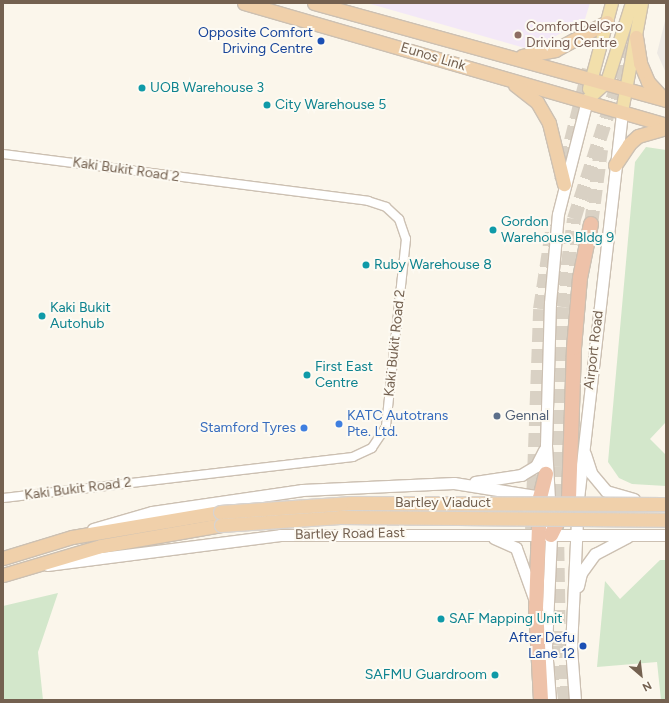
<!DOCTYPE html>
<style>
body{margin:0}
#map{position:relative;width:669px;height:703px;overflow:hidden;background:#fbf6eb;font-family:Figtree,sans-serif}
div>[style]{position:absolute}
.industrial>*{inset:0;background:#ede9e3}
.education>*{inset:0;background:#f3e8f7}
.green>*{inset:0;background:#d3e7cb}
.motorway-tunnel>*{height:14px;margin-top:-7px;transform-origin:0;background:repeating-linear-gradient(90deg,#d9d1c4 0 14px,transparent 0 21px)}
.roads{filter:drop-shadow(1px 0 #ccc0b2) drop-shadow(-1px 0 #ccc0b2) drop-shadow(0 1px #ccc0b2) drop-shadow(0 -1px #ccc0b2)}
.minor>*{height:8px;margin:-4px;padding:0 4px;transform-origin:4px;border-radius:4px;background:#fff}
.secondary>*{height:11px;margin:-5.5px;padding:0 5.5px;transform-origin:5.5px;border-radius:5.5px;background:#fff}
.primary>*{height:12px;margin:-6px;padding:0 6px;transform-origin:6px;border-radius:6px;background:#f2dfab}
.trunk>*{height:13px;margin:-6.5px;padding:0 6.5px;transform-origin:6.5px;border-radius:6.5px;background:#f0d0aa}
.motorway>*{height:14px;margin:-7px;padding:0 7px;transform-origin:7px;border-radius:7px;background:#eec2a9}
.bridges{filter:drop-shadow(1px 0 #d8d3ce) drop-shadow(-1px 0 #d8d3ce) drop-shadow(0 1px #d8d3ce) drop-shadow(0 -1px #d8d3ce)}
.trunk-bridge>*{height:13px;margin:-6.5px;padding:0 6.5px;transform-origin:6.5px;border-radius:6.5px;background:#f0d0aa}
.dots>*{width:11px;height:11px;translate:-50% -50%;box-sizing:border-box;border:2px solid #fdfaf2;border-radius:50%}
span{translate:-50% -50%;white-space:nowrap;text-align:center;line-height:1.15;-webkit-text-stroke:4px #fdfaf2;paint-order:stroke}
.education-label{font-size:14px;color:#785e54}
.left{translate:0 -50%;text-align:left}
.transit-label{font-size:14px;color:#164399}
.right{translate:-100% -50%;text-align:right}
.street-label{font-size:14px;color:#746150}
.culture-label{font-size:14px;color:#0d838f}
.shop-label{font-size:14px;color:#366cbe}
.service-label{font-size:14px;color:#4e5e75}
.frame{position:absolute;inset:0;border:4px solid #746150;pointer-events:none}
.north{position:absolute;left:621px;top:655px;width:40px;height:40px;-webkit-text-stroke:3px #fdfaf2;paint-order:stroke;rotate:152deg;font-size:11px;font-weight:700;line-height:16px;text-align:center;color:#746150}
.north::after{content:'';display:block;margin:auto;width:14px;height:18px;background:#746150;clip-path:polygon(50% 0,100% 100%,50% 72%,0 100%)}
</style>
<div id="map">
<div class="industrial">
<div style="clip-path:polygon(666px 17px,666px 73px,657px 53px)"></div>
</div>
<div class="education">
<div style="clip-path:polygon(367px 3px,590px 3px,585px 19px,532px 50px)"></div>
</div>
<div class="green">
<div style="clip-path:polygon(646px 147px,666px 150px,666px 422px,650px 439px,666px 455px,666px 486px,632px 484px,619px 478px,608px 462px,635px 162px)"></div>
<div style="clip-path:polygon(660px 560px,666px 560px,666px 700px,661px 700px,657px 662px,597px 667px,605px 581px,620px 599px)"></div>
<div style="clip-path:polygon(58px 593px,38px 652px,43px 700px,3px 700px,3px 606px)"></div>
</div>
<div class="motorway-tunnel">
<div style="left:561px;top:181px;width:115px;rotate:-76deg"></div>
<div style="left:591px;top:224px;width:75px;rotate:-82.3deg"></div>
<div style="left:532px;top:531px;width:222px;rotate:-87.9deg"></div>
<div style="left:540px;top:309px;width:85px;rotate:-81.2deg"></div>
<div style="left:565px;top:700px;width:55px;rotate:-96.2deg"></div>
<div style="left:559px;top:645px;width:179px;rotate:-91deg"></div>
<div style="left:556px;top:466px;width:159px;rotate:-87.8deg"></div>
<div style="left:562px;top:307px;width:89px;rotate:-82.2deg"></div>
<div style="left:574px;top:219px;width:193px;rotate:-72.2deg"></div>
</div>
<div class="roads">
<div class="minor">
<div style="left:3px;top:154px;width:368px;rotate:7.3deg"></div>
<div style="left:368px;top:201px;width:19px;rotate:18deg"></div>
<div style="left:386px;top:207px;width:18px;rotate:43deg"></div>
<div style="left:399px;top:219px;width:21px;rotate:71deg"></div>
<div style="left:406px;top:239px;width:189px;rotate:96.1deg"></div>
<div style="left:386px;top:427px;width:25px;rotate:124deg"></div>
<div style="left:372px;top:448px;width:21px;rotate:155deg"></div>
<div style="left:353px;top:457px;width:352px;rotate:173.3deg"></div>
</div>
<div class="secondary">
<div style="left:585px;top:454px;width:20px;rotate:72deg"></div>
<div style="left:591px;top:473px;width:23px;rotate:50deg"></div>
<div style="left:606px;top:491px;width:29px;rotate:16deg"></div>
<div style="left:475px;top:482px;width:47px;rotate:-8.7deg"></div>
<div style="left:521px;top:475px;width:17px;rotate:-31deg"></div>
<div style="left:536px;top:466px;width:18px;rotate:-63deg"></div>
<div style="left:93px;top:529px;width:61px;rotate:-16.1deg"></div>
<div style="left:152px;top:512px;width:152px;rotate:-8.3deg"></div>
<div style="left:302px;top:490px;width:152px;rotate:-2.6deg"></div>
<div style="left:454px;top:483px;width:95px;rotate:9.1deg"></div>
<div style="left:494px;top:538px;width:24px;rotate:24deg"></div>
<div style="left:516px;top:548px;width:53px;rotate:70.2deg"></div>
<div style="left:47px;top:565px;width:235px;rotate:-7.3deg"></div>
<div style="left:280px;top:535px;width:386px"></div>
<div style="left:578px;top:586px;width:13px;rotate:-77deg"></div>
<div style="left:581px;top:573px;width:24px;rotate:-54deg"></div>
<div style="left:595px;top:554px;width:36px;rotate:-28deg"></div>
<div style="left:550px;top:700px;width:53px;rotate:-94.3deg"></div>
<div style="left:546px;top:647px;width:112px;rotate:-87.4deg"></div>
<div style="left:551px;top:535px;width:90px;rotate:-93.2deg"></div>
<div style="left:546px;top:445px;width:142px;rotate:-88.4deg"></div>
<div style="left:550px;top:303px;width:89px;rotate:-84.9deg"></div>
<div style="left:558px;top:214px;width:118px;rotate:-75.7deg"></div>
<div style="left:575px;top:700px;width:52px;rotate:-94.4deg"></div>
<div style="left:571px;top:648px;width:149px;rotate:-87.3deg"></div>
<div style="left:578px;top:499px;width:389px;rotate:-83.5deg"></div>
</div>
<div class="primary">
<div style="left:589px;top:89px;width:89px;rotate:-75deg"></div>
<div style="left:587px;top:100px;width:27px;rotate:-42deg"></div>
<div style="left:607px;top:82px;width:83px;rotate:-72.4deg"></div>
<div style="left:622px;top:112px;width:111px;rotate:-79.6deg"></div>
</div>
<div class="trunk">
<div style="left:244px;top:3px;width:439px;rotate:16.1deg"></div>
<div style="left:314px;top:3px;width:365px;rotate:15.4deg"></div>
<div style="left:636px;top:37px;width:26px;rotate:81deg"></div>
<div style="left:640px;top:63px;width:21px;rotate:67deg"></div>
<div style="left:648px;top:82px;width:23px;rotate:47deg"></div>
<div style="left:522px;top:56px;width:34px;rotate:-10deg"></div>
<div style="left:555px;top:50px;width:59px;rotate:-28.3deg"></div>
<div style="left:515px;top:85px;width:28px;rotate:38deg"></div>
<div style="left:537px;top:102px;width:24px;rotate:60deg"></div>
<div style="left:549px;top:123px;width:63px;rotate:76.2deg"></div>
<div style="left:615px;top:165px;width:25px;rotate:-56deg"></div>
<div style="left:629px;top:144px;width:12px;rotate:-42deg"></div>
<div style="left:638px;top:136px;width:29px;rotate:-16deg"></div>
<div style="left:3px;top:558px;width:72px;rotate:-16.9deg"></div>
<div style="left:72px;top:537px;width:150px;rotate:-9.6deg"></div>
<div style="left:3px;top:575px;width:102px;rotate:-16.5deg"></div>
<div style="left:101px;top:546px;width:122px;rotate:-9.9deg"></div>
</div>
<div class="motorway">
<div style="left:551px;top:535px;width:40px;rotate:-63.4deg"></div>
<div style="left:569px;top:499px;width:151px;rotate:-88.1deg"></div>
<div style="left:574px;top:348px;width:70px;rotate:-85.1deg"></div>
<div style="left:580px;top:278px;width:55px;rotate:-78.5deg"></div>
<div style="left:541px;top:700px;width:92px;rotate:-93.1deg"></div>
<div style="left:536px;top:608px;width:110px;rotate:-87.9deg"></div>
<div style="left:540px;top:498px;width:25px;rotate:-76deg"></div>
</div>
</div>
<div class="bridges">
<div class="trunk-bridge">
<div style="left:220px;top:512px;width:132px;rotate:-3.9deg"></div>
<div style="left:352px;top:503px;width:314px;rotate:0.2deg"></div>
<div style="left:221px;top:525px;width:119px;rotate:-3.8deg"></div>
<div style="left:340px;top:517px;width:326px;rotate:0.5deg"></div>
</div>
</div>
<div class="dots">
<div style="left:518px;top:35px;background:#8d6e63"></div>
<div style="left:321px;top:41px;background:#1a4fb4"></div>
<div style="left:142px;top:88px;background:#0f9aa8"></div>
<div style="left:267px;top:105px;background:#0f9aa8"></div>
<div style="left:493px;top:230px;background:#0f9aa8"></div>
<div style="left:366px;top:265px;background:#0f9aa8"></div>
<div style="left:42px;top:316px;background:#0f9aa8"></div>
<div style="left:307px;top:375px;background:#0f9aa8"></div>
<div style="left:497px;top:416px;background:#5c6f8a"></div>
<div style="left:339px;top:424px;background:#3f7fe0"></div>
<div style="left:304px;top:428px;background:#3f7fe0"></div>
<div style="left:441px;top:619px;background:#0f9aa8"></div>
<div style="left:583px;top:646px;background:#1a4fb4"></div>
<div style="left:495px;top:675px;background:#0f9aa8"></div>
</div>
<div class="education-label">
<span class="left" style="left:526px;top:35px">ComfortDelGro<br>Driving Centre</span>
</div>
<div class="transit-label">
<span class="right" style="left:313px;top:41px">Opposite Comfort<br>Driving Centre</span>
<span class="right" style="left:575px;top:646px">After Defu<br>Lane 12</span>
</div>
<div class="street-label">
<span style="left:433px;top:57px;rotate:17deg">Eunos Link</span>
<span style="left:126px;top:170px;rotate:8deg">Kaki Bukit Road 2</span>
<span style="left:395px;top:343px;rotate:-84deg">Kaki Bukit Road 2</span>
<span style="left:594px;top:350px;rotate:-83deg">Airport Road</span>
<span style="left:78px;top:489px;rotate:-7deg">Kaki Bukit Road 2</span>
<span style="left:443px;top:503px">Bartley Viaduct</span>
<span style="left:350px;top:534px;rotate:-1deg">Bartley Road East</span>
</div>
<div class="culture-label">
<span class="left" style="left:150px;top:88px">UOB Warehouse 3</span>
<span class="left" style="left:275px;top:105px">City Warehouse 5</span>
<span class="left" style="left:501px;top:230px">Gordon<br>Warehouse Bldg 9</span>
<span class="left" style="left:374px;top:265px">Ruby Warehouse 8</span>
<span class="left" style="left:50px;top:316px">Kaki Bukit<br>Autohub</span>
<span class="left" style="left:315px;top:375px">First East<br>Centre</span>
<span class="left" style="left:449px;top:619px">SAF Mapping Unit</span>
<span class="right" style="left:487px;top:675px">SAFMU Guardroom</span>
</div>
<div class="shop-label">
<span class="left" style="left:347px;top:424px">KATC Autotrans<br>Pte. Ltd.</span>
<span class="right" style="left:296px;top:428px">Stamford Tyres</span>
</div>
<div class="service-label">
<span class="left" style="left:505px;top:416px">Gennal</span>
</div>
<div class="frame"></div>
<div class="north">N</div>
</div>
